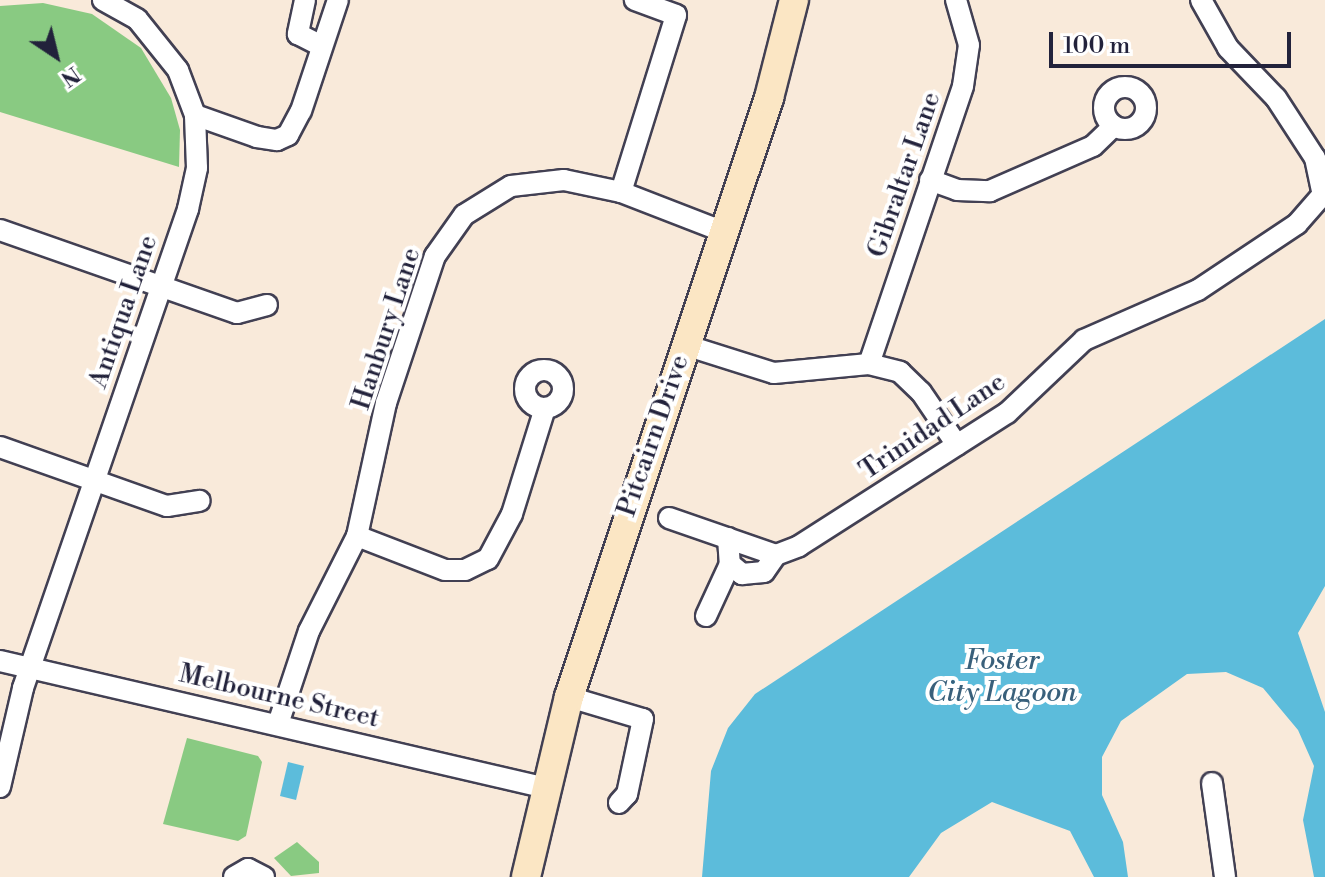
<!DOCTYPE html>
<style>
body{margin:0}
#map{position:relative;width:1325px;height:877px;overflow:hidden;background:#f9eada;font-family:"Libre Bodoni",serif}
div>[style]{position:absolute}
.green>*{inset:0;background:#89ca82}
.water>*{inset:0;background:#5cbcdb}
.roads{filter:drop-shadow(2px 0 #424053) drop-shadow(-2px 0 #424053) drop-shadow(0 2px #424053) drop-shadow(0 -2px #424053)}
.street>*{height:20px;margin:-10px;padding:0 10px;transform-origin:10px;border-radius:10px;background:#fff}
.street>.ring{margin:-10px;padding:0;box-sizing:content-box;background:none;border:20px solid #fff;border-radius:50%}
.secondary>*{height:28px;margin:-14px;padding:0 14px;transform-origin:14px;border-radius:14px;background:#fbe6c4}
span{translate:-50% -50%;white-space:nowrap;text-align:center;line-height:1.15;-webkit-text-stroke:8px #fff;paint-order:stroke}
.street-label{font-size:26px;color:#22223b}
.water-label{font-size:28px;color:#39607b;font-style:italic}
.north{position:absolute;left:16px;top:16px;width:80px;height:80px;-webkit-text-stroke:6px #fff;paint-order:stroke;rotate:145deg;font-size:22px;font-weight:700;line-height:32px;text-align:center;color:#22223b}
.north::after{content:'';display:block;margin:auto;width:28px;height:36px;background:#22223b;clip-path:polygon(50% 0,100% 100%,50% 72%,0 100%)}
.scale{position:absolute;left:1049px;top:32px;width:242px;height:36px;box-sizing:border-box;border:4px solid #22223b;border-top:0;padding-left:10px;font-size:24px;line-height:28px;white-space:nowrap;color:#22223b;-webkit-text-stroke:6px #fff;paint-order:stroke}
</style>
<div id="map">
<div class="green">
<div style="clip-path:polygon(43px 3px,92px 14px,141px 48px,171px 98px,180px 130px,179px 167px,0 112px,0 6px)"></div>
<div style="clip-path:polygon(187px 738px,258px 756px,262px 762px,246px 836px,238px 841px,163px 824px)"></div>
<div style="clip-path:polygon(297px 842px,319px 862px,319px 873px,291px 876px,274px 858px)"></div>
</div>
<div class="water">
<div style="clip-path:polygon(1325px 319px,1325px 586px,1298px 633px,1325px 712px,1325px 877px,1314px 877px,1303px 820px,1314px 766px,1298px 730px,1263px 688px,1226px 672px,1187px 674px,1121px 721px,1102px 757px,1102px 795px,1123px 842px,1128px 877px,1094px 877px,1070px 831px,992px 802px,941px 833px,909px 877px,702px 877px,711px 771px,728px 728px,755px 694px)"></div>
<div style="clip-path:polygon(288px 762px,304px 766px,296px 800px,280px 796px)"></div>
</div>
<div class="roads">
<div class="street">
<div style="left:305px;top:0;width:35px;rotate:102deg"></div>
<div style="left:298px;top:34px;width:27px;rotate:27deg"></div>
<div style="left:1201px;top:0;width:55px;rotate:60.6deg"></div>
<div style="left:1228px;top:48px;width:69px;rotate:46.2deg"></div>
<div style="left:1276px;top:98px;width:72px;rotate:57deg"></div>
<div style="left:1315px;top:158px;width:35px;rotate:78deg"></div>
<div class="ring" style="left:1104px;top:87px;width:22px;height:22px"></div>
<div style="left:195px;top:115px;width:66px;rotate:19.5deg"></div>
<div style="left:257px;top:137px;width:20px;rotate:9deg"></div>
<div style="left:277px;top:140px;width:12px;rotate:-24deg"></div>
<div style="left:288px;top:135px;width:27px;rotate:-62deg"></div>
<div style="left:301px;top:111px;width:117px;rotate:-71.6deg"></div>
<div style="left:930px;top:180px;width:29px;rotate:20deg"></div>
<div style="left:957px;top:190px;width:33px;rotate:2deg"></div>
<div style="left:990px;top:191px;width:112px;rotate:-23.6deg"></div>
<div style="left:1093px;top:146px;width:29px;rotate:-44deg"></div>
<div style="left:621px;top:192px;width:185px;rotate:-72.7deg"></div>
<div style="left:676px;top:15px;width:44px;rotate:-159.9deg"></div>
<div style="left:0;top:230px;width:251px;rotate:19.3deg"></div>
<div style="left:237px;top:313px;width:31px;rotate:-15deg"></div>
<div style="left:685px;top:345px;width:93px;rotate:17.5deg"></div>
<div style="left:774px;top:373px;width:95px;rotate:-5.4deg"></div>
<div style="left:869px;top:364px;width:32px;rotate:14deg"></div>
<div style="left:900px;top:372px;width:29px;rotate:44deg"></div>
<div style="left:921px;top:392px;width:64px;rotate:55.8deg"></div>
<div style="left:869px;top:364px;width:293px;rotate:-71.3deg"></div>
<div style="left:963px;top:86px;width:41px;rotate:-81.7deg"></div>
<div style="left:969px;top:45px;width:47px;rotate:-106.1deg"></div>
<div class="ring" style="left:525px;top:370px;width:18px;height:18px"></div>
<div style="left:0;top:447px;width:177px;rotate:19.5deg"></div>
<div style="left:167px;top:506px;width:33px;rotate:-9deg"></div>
<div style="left:669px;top:518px;width:113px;rotate:19.1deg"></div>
<div style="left:776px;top:555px;width:25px;rotate:-21deg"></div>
<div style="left:799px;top:546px;width:247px;rotate:-32.6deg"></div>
<div style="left:1007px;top:413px;width:106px;rotate:-43.5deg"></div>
<div style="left:1084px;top:340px;width:124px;rotate:-23.7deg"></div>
<div style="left:1198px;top:290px;width:119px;rotate:-33.7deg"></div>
<div style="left:1297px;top:224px;width:43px;rotate:-48.8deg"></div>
<div style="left:357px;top:536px;width:94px;rotate:21.1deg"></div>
<div style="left:445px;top:570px;width:20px"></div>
<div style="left:465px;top:570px;width:25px;rotate:-26deg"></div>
<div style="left:488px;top:559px;width:51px;rotate:-61.9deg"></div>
<div style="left:512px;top:514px;width:111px;rotate:-72.7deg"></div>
<div style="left:728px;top:538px;width:26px;rotate:86deg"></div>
<div style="left:730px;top:564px;width:16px;rotate:40deg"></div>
<div style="left:742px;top:574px;width:22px;rotate:-5deg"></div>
<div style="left:764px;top:572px;width:21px;rotate:-55deg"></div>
<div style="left:706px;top:616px;width:57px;rotate:-65.2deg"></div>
<div style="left:0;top:661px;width:561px;rotate:13.09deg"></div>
<div style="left:569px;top:697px;width:77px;rotate:16.6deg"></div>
<div style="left:643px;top:719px;width:77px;rotate:102deg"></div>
<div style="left:627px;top:794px;width:12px;rotate:132deg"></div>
<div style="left:278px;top:724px;width:98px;rotate:-71.6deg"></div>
<div style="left:309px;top:631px;width:106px;rotate:-63.2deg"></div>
<div style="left:357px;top:536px;width:136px;rotate:-77.7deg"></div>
<div style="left:386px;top:403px;width:155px;rotate:-71.6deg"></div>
<div style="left:435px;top:256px;width:50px;rotate:-54.7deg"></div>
<div style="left:464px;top:215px;width:55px;rotate:-31.7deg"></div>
<div style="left:511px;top:186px;width:53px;rotate:-6.5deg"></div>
<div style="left:564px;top:180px;width:58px;rotate:11.9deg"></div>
<div style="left:621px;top:192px;width:110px;rotate:21.2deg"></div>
<div style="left:1212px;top:783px;width:95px;rotate:82.1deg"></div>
<div style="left:0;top:787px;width:102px;rotate:-76.9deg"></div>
<div style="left:23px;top:688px;width:507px;rotate:-70.99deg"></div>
<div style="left:188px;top:209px;width:42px;rotate:-77.6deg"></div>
<div style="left:197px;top:168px;width:53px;rotate:-92.2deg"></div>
<div style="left:195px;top:115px;width:48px;rotate:-110.7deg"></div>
<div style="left:178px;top:70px;width:65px;rotate:-128.8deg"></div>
<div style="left:137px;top:19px;width:39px;rotate:-151deg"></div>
<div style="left:234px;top:877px;width:16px;rotate:-30deg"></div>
<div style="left:248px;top:869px;width:18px;rotate:27deg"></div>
</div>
<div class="secondary">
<div style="left:526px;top:877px;width:185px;rotate:-76.6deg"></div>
<div style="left:569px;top:697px;width:632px;rotate:-71.54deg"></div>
<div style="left:769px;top:98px;width:101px;rotate:-75.7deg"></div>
</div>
</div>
<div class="street-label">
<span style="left:905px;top:175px;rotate:-71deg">Gibraltar Lane</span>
<span style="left:124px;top:312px;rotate:-71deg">Antiqua Lane</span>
<span style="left:387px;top:329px;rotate:-72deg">Hanbury Lane</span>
<span style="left:933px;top:427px;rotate:-34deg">Trinidad Lane</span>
<span style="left:654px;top:436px;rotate:-71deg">Pitcairn Drive</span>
<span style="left:279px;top:697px;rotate:13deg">Melbourne Street</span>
</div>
<div class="water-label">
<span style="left:1002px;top:677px">Foster<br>City Lagoon</span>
</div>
<div class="north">N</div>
<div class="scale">100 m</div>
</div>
